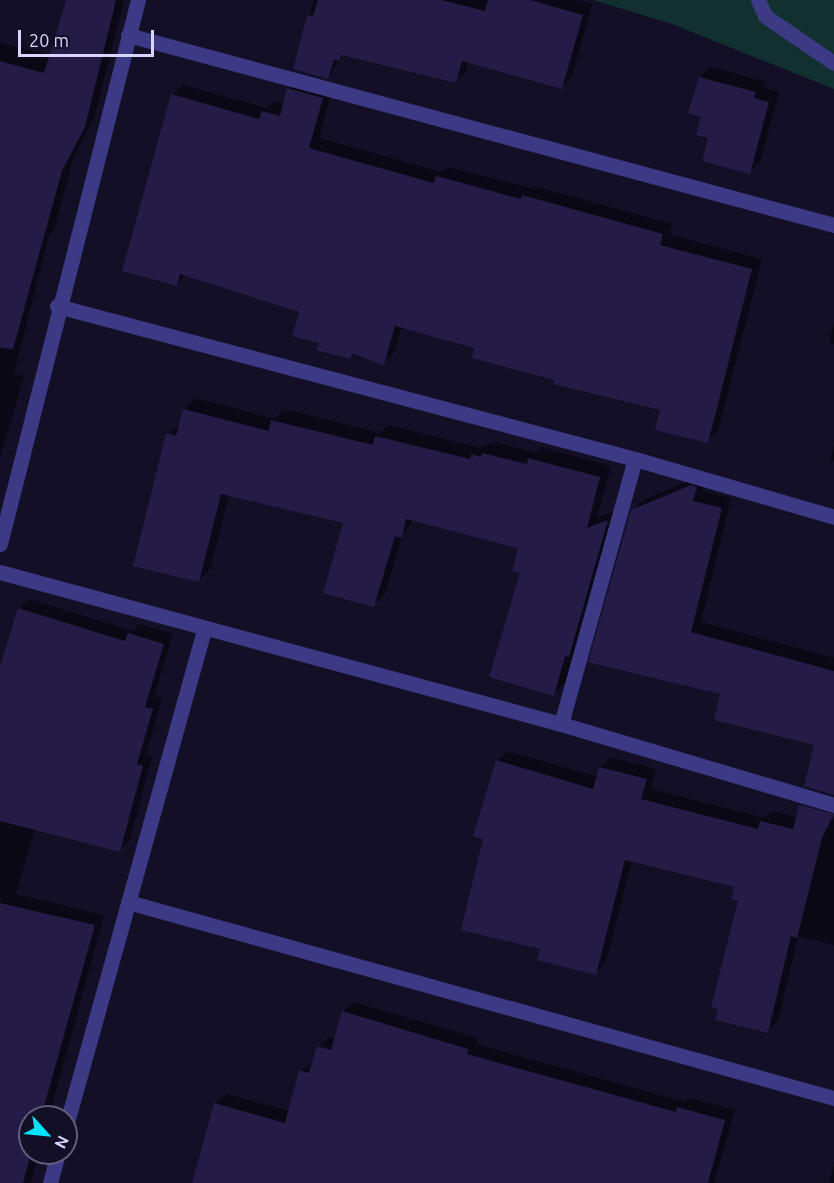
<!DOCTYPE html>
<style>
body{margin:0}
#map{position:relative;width:834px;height:1183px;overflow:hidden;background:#130f26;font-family:Ubuntu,sans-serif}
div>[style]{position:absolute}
.green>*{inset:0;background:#12302f}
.shadow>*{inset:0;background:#0007}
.building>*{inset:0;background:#241b47}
.lane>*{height:15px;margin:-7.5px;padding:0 7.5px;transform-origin:7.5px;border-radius:7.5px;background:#3d3a85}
.street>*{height:15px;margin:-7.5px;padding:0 7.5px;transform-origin:7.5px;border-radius:7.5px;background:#3d3a85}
span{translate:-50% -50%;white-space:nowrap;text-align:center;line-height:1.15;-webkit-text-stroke:4.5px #130f26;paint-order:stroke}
.north{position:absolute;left:18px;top:1105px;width:60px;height:60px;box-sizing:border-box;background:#130f26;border:2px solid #625e7d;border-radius:50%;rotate:117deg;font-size:16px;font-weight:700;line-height:24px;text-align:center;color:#d9d4ff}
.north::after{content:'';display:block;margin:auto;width:21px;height:27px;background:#00e5ff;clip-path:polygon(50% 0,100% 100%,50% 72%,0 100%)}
.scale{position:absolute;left:18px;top:30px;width:136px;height:27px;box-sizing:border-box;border:3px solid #d9d4ff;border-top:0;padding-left:8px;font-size:18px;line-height:21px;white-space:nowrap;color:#d9d4ff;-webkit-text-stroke:4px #130f26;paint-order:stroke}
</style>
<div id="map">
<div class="green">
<div style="clip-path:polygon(593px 0,834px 0,834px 89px,672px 24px)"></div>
</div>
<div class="shadow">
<div style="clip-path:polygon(66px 0,124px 0,95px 115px,73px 159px,54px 230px,49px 235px,14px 374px,24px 376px,0 459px,0 43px,50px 55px)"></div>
<div style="clip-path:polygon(314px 0,577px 0,592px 4px,572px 76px,562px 87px,468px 61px,466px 71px,456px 81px,344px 54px,328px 77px,295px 68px)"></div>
<div style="clip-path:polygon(711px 67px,766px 82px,764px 88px,779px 92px,760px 162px,749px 172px,710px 137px,703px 116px,700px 77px)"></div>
<div style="clip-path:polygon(299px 78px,333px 87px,319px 138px,442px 172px,447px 167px,531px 188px,534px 186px,672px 224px,670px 235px,762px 259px,718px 431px,707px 442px,662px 409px,556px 379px,476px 347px,402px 326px,394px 352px,384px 363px,319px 349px,321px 342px,301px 311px,186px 274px,177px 284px,173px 95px,183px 85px,267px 108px,274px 101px,284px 104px,289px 89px)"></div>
<div style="clip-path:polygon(834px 323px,834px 344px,829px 342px)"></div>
<div style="clip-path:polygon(196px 398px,275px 419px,284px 409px,380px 433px,388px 425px,480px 448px,495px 442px,536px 453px,541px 447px,611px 466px,597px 518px,618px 510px,565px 683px,553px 694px,522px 572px,520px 547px,414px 519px,403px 534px,385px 594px,373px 605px,345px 522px,229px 494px,210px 569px,199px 580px,168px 434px,181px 423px,184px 410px)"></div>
<div style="clip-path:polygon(834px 446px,834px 461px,830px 460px)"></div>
<div style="clip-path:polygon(702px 476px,706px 477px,702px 491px,731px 498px,701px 622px,834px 658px,834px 748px,722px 693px,590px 661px,632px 511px,643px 500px)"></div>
<div style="clip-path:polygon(29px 599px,133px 631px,139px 624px,173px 634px,154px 696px,162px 699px,146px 754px,152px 756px,130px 840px,120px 850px,35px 829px,16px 894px,104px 915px,49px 1117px,30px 1117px,30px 1153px,39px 1153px,31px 1183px,0 1183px,0 671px,19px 609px)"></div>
<div style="clip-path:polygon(508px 751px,598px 777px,601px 768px,611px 757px,656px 769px,651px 789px,765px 818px,772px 811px,801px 818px,807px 813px,834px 820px,834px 945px,798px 936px,778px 1021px,767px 1031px,735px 886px,632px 860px,606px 962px,595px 973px,541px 948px,485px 838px,497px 761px)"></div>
<div style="clip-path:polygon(353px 1002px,478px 1038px,476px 1044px,685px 1102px,689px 1098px,735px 1110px,714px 1183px,193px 1183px,215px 1104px,226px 1094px,290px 1111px,300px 1071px,314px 1062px,318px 1047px,329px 1037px,336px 1039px,343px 1012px)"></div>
<div style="clip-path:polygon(834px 1165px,834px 1183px,829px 1183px)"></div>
</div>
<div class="building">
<div style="clip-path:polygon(66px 0,116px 0,85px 127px,62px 171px,13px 349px,0 348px,0 61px,44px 73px)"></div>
<div style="clip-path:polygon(318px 0,441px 0,485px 11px,488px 0,530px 0,583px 15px,562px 89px,462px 61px,456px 83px,341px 55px,339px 61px,334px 60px,328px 79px,293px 69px,307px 15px,313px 16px)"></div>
<div style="clip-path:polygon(699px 77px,756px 92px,754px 98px,769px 102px,750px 174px,702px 161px,708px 138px,696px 135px,701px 117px,688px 113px)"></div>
<div style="clip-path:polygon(287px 88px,323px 98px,309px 148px,434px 183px,436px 176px,521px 199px,522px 195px,663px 234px,660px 245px,752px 269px,708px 443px,655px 430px,660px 410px,553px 384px,554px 380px,472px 358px,474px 348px,395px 326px,384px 365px,352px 354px,350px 359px,317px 350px,319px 343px,292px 336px,299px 312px,180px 274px,177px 286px,122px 271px,171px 94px,259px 119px,262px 111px,280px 116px)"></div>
<div style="clip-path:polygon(183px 409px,269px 431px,271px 420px,373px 445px,375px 436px,470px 459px,471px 454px,481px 457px,482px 453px,527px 464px,528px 458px,600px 477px,587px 528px,608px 520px,569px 657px,565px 656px,554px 696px,489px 677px,520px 573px,512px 571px,518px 548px,406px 519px,402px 538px,395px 536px,374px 607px,323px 593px,343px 523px,221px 494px,199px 582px,133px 566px,166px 433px,176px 436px)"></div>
<div style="clip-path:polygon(691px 485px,697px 487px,693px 501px,722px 508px,691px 632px,834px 671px,834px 795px,804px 786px,814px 745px,714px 720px,720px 694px,588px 662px,631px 510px)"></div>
<div style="clip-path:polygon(18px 608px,125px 641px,128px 633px,164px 644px,145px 707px,153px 709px,137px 764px,143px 766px,120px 852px,0 821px,0 666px)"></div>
<div style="clip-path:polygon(496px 760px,593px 789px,599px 767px,647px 779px,641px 799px,758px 829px,760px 821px,793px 829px,799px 805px,834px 814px,822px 838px,797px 938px,791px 936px,768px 1033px,715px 1020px,718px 1009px,711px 1007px,738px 901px,731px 899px,734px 887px,625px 860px,596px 975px,537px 960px,540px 949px,461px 930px,483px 839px,473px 836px)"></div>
<div style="clip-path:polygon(0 903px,95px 925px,41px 1117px,30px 1117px,31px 1153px,23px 1183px,0 1183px)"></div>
<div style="clip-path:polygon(342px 1011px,468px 1049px,467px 1054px,676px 1112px,677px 1107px,725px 1120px,708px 1183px,192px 1183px,214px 1103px,285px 1123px,299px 1070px,309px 1073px,317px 1046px,331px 1050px)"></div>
</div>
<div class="lane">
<div style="left:758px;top:0;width:17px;rotate:66deg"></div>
<div style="left:765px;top:16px;width:83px;rotate:34.3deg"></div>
</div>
<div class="street">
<div style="left:128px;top:35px;width:731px;rotate:15.06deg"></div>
<div style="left:57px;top:306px;width:598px;rotate:14.83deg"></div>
<div style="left:635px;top:459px;width:207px;rotate:16.2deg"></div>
<div style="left:0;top:544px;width:561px;rotate:-75.77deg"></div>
<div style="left:0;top:572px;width:581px;rotate:15.16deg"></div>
<div style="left:561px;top:724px;width:285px;rotate:16.5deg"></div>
<div style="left:561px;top:724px;width:275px;rotate:-74.4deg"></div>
<div style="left:128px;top:902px;width:733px;rotate:15.52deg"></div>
<div style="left:66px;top:1126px;width:515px;rotate:-74.45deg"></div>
<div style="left:50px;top:1183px;width:31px;rotate:-75deg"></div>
</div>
<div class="north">N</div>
<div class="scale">20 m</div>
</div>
